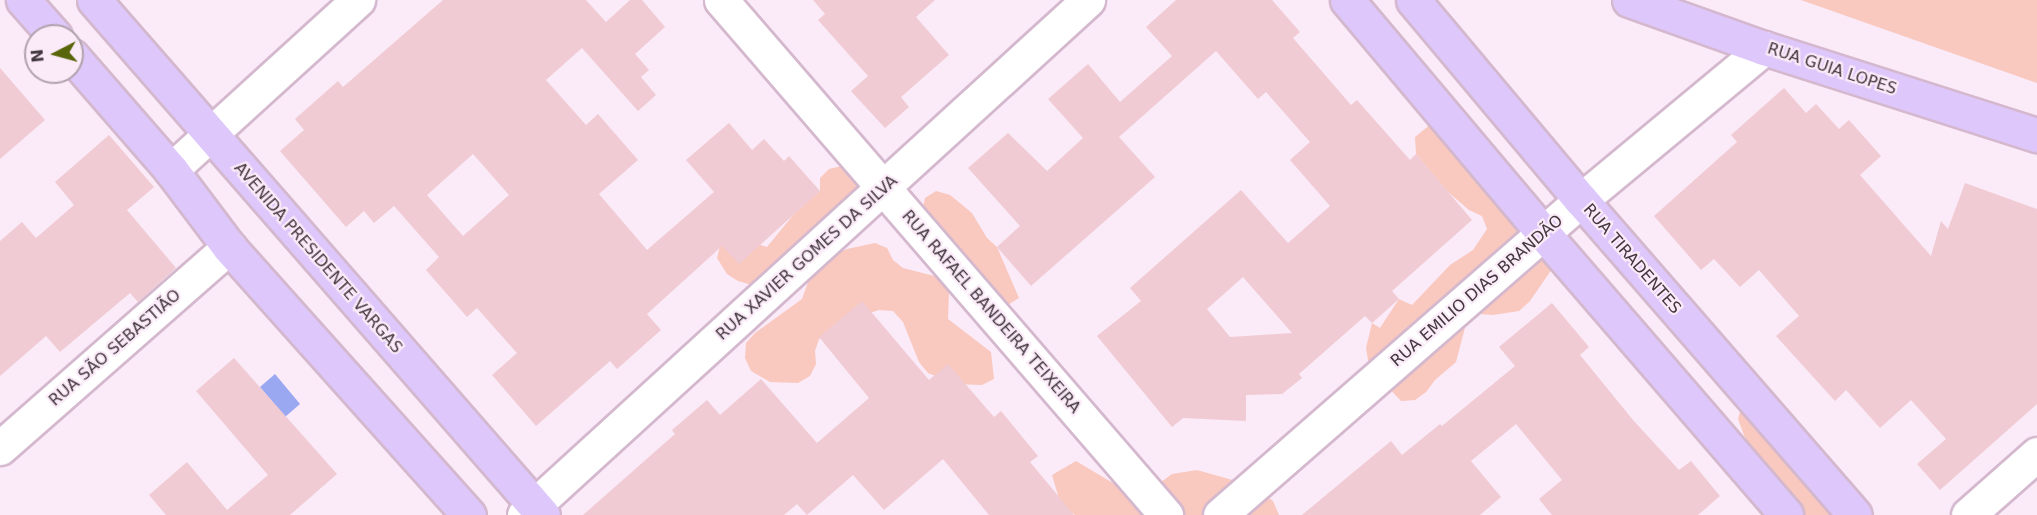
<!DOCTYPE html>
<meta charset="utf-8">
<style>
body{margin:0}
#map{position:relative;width:2037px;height:515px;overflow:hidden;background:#fbeaf8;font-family:"DejaVu Sans",sans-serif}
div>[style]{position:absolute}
.green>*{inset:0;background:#f9c8be}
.water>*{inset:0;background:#9aa8f1}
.building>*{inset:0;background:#f0cbd3}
.roads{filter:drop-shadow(2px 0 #d4b8ce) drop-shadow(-2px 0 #d4b8ce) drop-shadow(0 2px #d4b8ce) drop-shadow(0 -2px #d4b8ce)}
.minor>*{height:33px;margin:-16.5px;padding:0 16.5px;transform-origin:16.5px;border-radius:16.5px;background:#fff}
.major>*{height:33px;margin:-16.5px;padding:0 16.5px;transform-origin:16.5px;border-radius:16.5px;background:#dec7fa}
span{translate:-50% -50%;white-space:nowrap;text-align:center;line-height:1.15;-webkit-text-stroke:4.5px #fbeaf8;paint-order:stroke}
.street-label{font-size:16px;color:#42373f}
.north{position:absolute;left:24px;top:24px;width:60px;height:60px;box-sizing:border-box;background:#fbeaf8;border:2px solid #b1a2ae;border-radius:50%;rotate:264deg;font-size:16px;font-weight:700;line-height:24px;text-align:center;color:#42373f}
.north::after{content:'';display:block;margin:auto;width:21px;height:27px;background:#59650a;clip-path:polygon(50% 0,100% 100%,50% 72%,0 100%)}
</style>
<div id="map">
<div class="green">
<div style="clip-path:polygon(1801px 0,2037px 0,2037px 83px)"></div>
<div style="clip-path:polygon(1437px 119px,1554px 266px,1530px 301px,1519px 311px,1493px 315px,1479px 314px,1467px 320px,1456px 362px,1435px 380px,1426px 392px,1415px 400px,1401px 401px,1374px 372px,1368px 360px,1366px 348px,1372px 323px,1380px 328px,1399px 299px,1412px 305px,1450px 265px,1473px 250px,1487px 229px,1482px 216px,1469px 210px,1448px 192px,1416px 154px,1415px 137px)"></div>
<div style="clip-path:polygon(842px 166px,856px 172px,863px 183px,765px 284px,752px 285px,738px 281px,727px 274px,717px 258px,720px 246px,754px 243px,767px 247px,794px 214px,820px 191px,820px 178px,829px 169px)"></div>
<div style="clip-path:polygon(936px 191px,950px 195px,972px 213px,987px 238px,997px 247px,1019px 298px,1006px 306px,922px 211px,925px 198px)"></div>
<div style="clip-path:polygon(875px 243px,887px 248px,893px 260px,903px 268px,946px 279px,949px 292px,948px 319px,991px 352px,994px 379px,982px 385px,955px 384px,928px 373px,919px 362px,903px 322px,893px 311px,879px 310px,866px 314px,844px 329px,819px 339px,815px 351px,816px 364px,810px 376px,798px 383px,770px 382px,751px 371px,745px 358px,746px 343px,755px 333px,802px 299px,812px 271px,821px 260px,847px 249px)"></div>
<div style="clip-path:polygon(1742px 405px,1840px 483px,1874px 515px,1803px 515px,1747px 443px,1738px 419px)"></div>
<div style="clip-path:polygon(1076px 461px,1123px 489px,1149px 491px,1172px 474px,1197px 470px,1250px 485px,1273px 501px,1279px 515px,1075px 515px,1060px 502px,1052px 475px)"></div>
</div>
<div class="water">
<div style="clip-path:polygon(275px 374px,300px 404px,285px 417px,260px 387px)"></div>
</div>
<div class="building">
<div style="clip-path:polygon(evenodd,443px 0,586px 0,606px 22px,630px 0,642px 0,665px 27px,635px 54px,649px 70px,641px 77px,656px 95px,638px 111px,582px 48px,546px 80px,586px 125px,598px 114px,638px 160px,599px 194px,647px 250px,714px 192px,686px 160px,729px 123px,752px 150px,764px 139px,784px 161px,789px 156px,820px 191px,739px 264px,722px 246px,647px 314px,661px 330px,617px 369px,610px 361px,536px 426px,492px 375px,517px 353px,477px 308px,467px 317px,426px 270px,439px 257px,394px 206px,374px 223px,364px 211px,346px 227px,280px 151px,304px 130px,295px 119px,338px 81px,343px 87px,443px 0,473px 154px,509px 195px,463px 236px,427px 195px,473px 154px)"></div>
<div style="clip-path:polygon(813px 0,935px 0,916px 17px,949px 55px,901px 97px,909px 107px,885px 128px,851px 91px,868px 76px,818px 20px,825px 14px)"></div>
<div style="clip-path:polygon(evenodd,1176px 0,1272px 0,1300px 32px,1293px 38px,1351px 105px,1357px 100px,1410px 160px,1416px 154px,1472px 220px,1392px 291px,1399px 299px,1372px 323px,1365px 316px,1299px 374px,1302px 378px,1282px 394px,1246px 395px,1246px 421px,1183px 418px,1172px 427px,1097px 336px,1141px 301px,1130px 288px,1241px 190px,1288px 243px,1330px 206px,1290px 160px,1310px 142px,1266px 92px,1258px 99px,1216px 51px,1119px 137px,1155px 177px,1031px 286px,997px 247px,1020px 226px,968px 168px,1008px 133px,1047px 171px,1083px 138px,1048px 99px,1088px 64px,1120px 102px,1172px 56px,1146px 27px,1176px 0,1243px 277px,1292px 333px,1230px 337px,1207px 309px,1243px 277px)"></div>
<div style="clip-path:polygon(0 68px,45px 120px,0 159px)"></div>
<div style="clip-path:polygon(1784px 88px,1806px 113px,1816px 104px,1839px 129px,1849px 120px,1881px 156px,1860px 175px,1931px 256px,1941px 221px,1948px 229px,1965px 183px,2037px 209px,2037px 404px,1940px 490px,1917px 464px,1946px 439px,1911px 400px,1880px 428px,1846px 390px,1835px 401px,1776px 336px,1799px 316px,1759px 270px,1740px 287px,1714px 259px,1701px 270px,1654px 216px,1737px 142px,1731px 135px)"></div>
<div style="clip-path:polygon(109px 135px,154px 187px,127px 210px,176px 268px,138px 302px,130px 293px,60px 352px,46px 336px,0 376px,0 241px,22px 222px,36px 238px,74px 205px,55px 182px)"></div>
<div style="clip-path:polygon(862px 301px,929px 380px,948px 364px,994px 417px,1001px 411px,1038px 456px,1030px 462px,1074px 515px,989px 515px,943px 459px,884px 510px,853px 475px,807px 515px,797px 504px,784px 515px,583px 515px,675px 434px,672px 430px,707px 400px,720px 415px,761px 379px,817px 443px,869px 398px,819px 337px)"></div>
<div style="clip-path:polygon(1552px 303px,1589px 347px,1580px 355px,1633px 420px,1679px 470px,1691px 461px,1720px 496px,1698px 515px,1552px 515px,1539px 499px,1562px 480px,1516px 424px,1471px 461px,1501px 497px,1480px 515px,1302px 515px,1391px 441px,1402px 455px,1440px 424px,1442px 426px,1515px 366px,1499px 347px)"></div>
<div style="clip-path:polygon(234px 358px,337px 474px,290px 515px,166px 515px,149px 495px,187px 462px,227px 510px,268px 475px,196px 391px)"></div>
</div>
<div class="roads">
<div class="minor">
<div style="left:721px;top:0;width:681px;rotate:49.17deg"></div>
<div style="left:171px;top:170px;width:253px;rotate:-42.3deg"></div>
<div style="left:0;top:448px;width:305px;rotate:-41.3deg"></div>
<div style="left:524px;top:515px;width:764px;rotate:-42.4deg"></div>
<div style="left:1220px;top:515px;width:479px;rotate:-41.1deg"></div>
<div style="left:1581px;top:200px;width:238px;rotate:-39.7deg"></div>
<div style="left:1968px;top:515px;width:92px;rotate:-41.5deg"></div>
</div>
<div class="major">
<div style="left:23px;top:0;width:48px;rotate:48.4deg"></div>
<div style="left:94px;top:0;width:683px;rotate:48.92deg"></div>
<div style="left:1347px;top:0;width:304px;rotate:49.9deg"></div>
<div style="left:1543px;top:233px;width:372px;rotate:49.2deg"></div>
<div style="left:1413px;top:0;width:261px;rotate:50deg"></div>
<div style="left:1581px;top:200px;width:417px;rotate:49deg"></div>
<div style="left:1629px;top:0;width:143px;rotate:19.6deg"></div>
<div style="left:1764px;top:48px;width:287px;rotate:17.7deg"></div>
<div style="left:72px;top:56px;width:151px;rotate:49deg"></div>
<div style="left:171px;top:170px;width:96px;rotate:53deg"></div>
<div style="left:229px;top:247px;width:360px;rotate:48.2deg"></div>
</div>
</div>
<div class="street-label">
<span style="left:1832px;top:69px;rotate:18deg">RUA GUIA LOPES</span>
<span style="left:318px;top:258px;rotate:49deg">AVENIDA PRESIDENTE VARGAS</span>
<span style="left:807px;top:258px;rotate:-42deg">RUA XAVIER GOMES DA SILVA</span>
<span style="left:1632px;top:259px;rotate:49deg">RUA TIRADENTES</span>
<span style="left:1477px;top:291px;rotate:-41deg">RUA EMILIO DIAS BRANDÃO</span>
<span style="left:991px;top:312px;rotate:49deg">RUA RAFAEL BANDEIRA TEIXEIRA</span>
<span style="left:115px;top:348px;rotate:-41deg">RUA SÃO SEBASTIÃO</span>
</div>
<div class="north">N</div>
</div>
